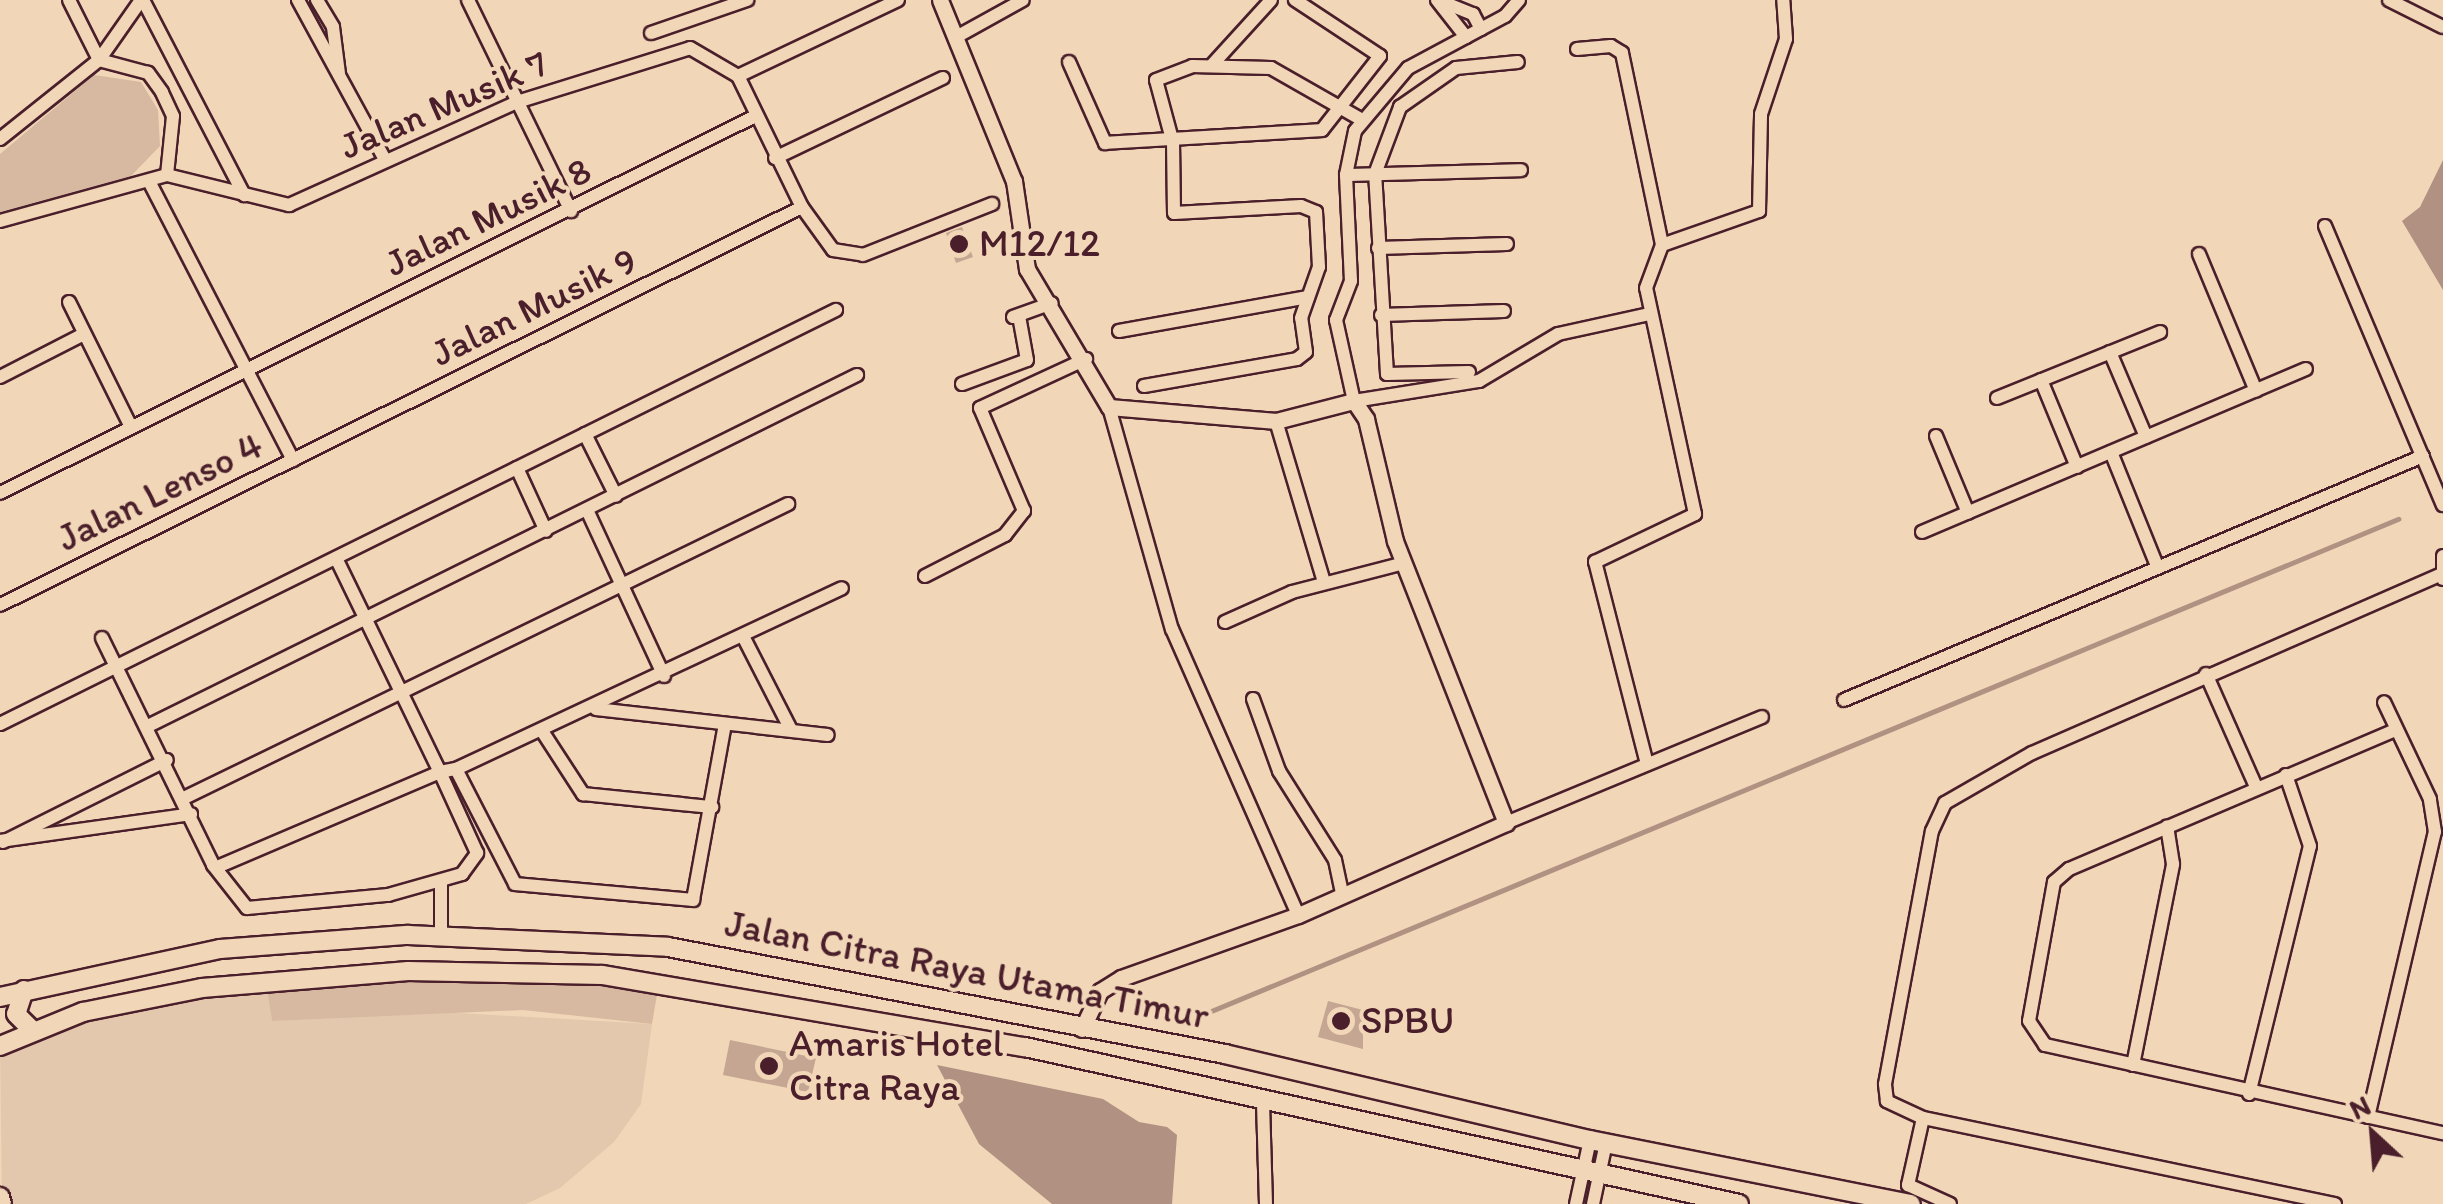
<!DOCTYPE html>
<style>
body{margin:0}
#map{position:relative;width:2443px;height:1204px;overflow:hidden;background:#f1d7b8;font-family:Itim,sans-serif}
div>[style]{position:absolute}
.built>*{inset:0;background:#e4c8ad}
.green>*{inset:0;background:#d6b9a0}
.water>*{inset:0;background:#b19182}
.stream>*{height:5px;margin:-2.5px;padding:0 2.5px;transform-origin:2.5px;border-radius:2.5px;background:#b19182}
.building>*{inset:0;background:#c5a693}
.roads{filter:drop-shadow(2px 0 #4a1f2b) drop-shadow(-2px 0 #4a1f2b) drop-shadow(0 2px #4a1f2b) drop-shadow(0 -2px #4a1f2b)}
.minor>*{height:12px;margin:-6px;padding:0 6px;transform-origin:6px;border-radius:6px;background:#f1d7b8}
.tertiary>*{height:15px;margin:-7.5px;padding:0 7.5px;transform-origin:7.5px;border-radius:7.5px;background:#f1d7b8}
.secondary>*{height:18px;margin:-9px;padding:0 9px;transform-origin:9px;border-radius:9px;background:#f1d7b8}
.dots>*{width:28px;height:28px;translate:-50% -50%;box-sizing:border-box;border:5px solid #f1d7b8;border-radius:50%}
span{translate:-50% -50%;white-space:nowrap;text-align:center;line-height:1.15;-webkit-text-stroke:8px #f1d7b8;paint-order:stroke}
.street-label{font-size:38px;color:#4a1f2b}
.poi-label{font-size:38px;color:#4a1f2b}
.left{translate:0 -50%;text-align:left}
.north{position:absolute;left:2323px;top:1084px;width:100px;height:100px;-webkit-text-stroke:8px #f1d7b8;paint-order:stroke;rotate:334deg;font-size:28px;font-weight:700;line-height:40px;text-align:center;color:#4a1f2b}
.north::after{content:'';display:block;margin:auto;width:35px;height:45px;background:#4a1f2b;clip-path:polygon(50% 0,100% 100%,50% 72%,0 100%)}
</style>
<div id="map">
<div class="built">
<div style="clip-path:polygon(266px 983px,272px 1021px,407px 1010px,652px 1024px,641px 1104px,614px 1142px,560px 1188px,526px 1204px,2px 1204px,0 1046px,82px 1014px)"></div>
</div>
<div class="green">
<div style="clip-path:polygon(94px 75px,141px 82px,158px 110px,160px 146px,131px 176px,0 212px,0 154px)"></div>
<div style="clip-path:polygon(408px 971px,659px 983px,652px 1024px,523px 1010px,272px 1021px,266px 983px)"></div>
</div>
<div class="water">
<div style="clip-path:polygon(2443px 160px,2443px 290px,2402px 221px,2420px 207px)"></div>
<div style="clip-path:polygon(937px 1065px,1103px 1099px,1139px 1122px,1167px 1127px,1177px 1135px,1172px 1204px,1052px 1204px,979px 1144px)"></div>
</div>
<div class="stream">
<div style="left:1204px;top:1014px;width:1293px;rotate:-22.52deg"></div>
</div>
<div class="building">
<div style="clip-path:polygon(962px 227px,973px 257px,956px 263px,946px 233px)"></div>
<div style="clip-path:polygon(1328px 1001px,1363px 1010px,1363px 1049px,1318px 1037px)"></div>
<div style="clip-path:polygon(730px 1040px,816px 1058px,808px 1092px,723px 1075px)"></div>
</div>
<div class="roads">
<div class="minor">
<div style="left:69px;top:0;width:67px;rotate:63.4deg"></div>
<div style="left:143px;top:0;width:220px;rotate:62.6deg"></div>
<div style="left:298px;top:0;width:178px;rotate:61.4deg"></div>
<div style="left:317px;top:0;width:31px;rotate:59deg"></div>
<div style="left:333px;top:27px;width:47px;rotate:82.7deg"></div>
<div style="left:468px;top:0;width:235px;rotate:64deg"></div>
<div style="left:1437px;top:0;width:47px;rotate:51.9deg"></div>
<div style="left:1438px;top:0;width:38px;rotate:22deg"></div>
<div style="left:1473px;top:14px;width:17px;rotate:62deg"></div>
<div style="left:1519px;top:0;width:21px;rotate:131deg"></div>
<div style="left:1505px;top:16px;width:110px;rotate:151.8deg"></div>
<div style="left:1408px;top:68px;width:82px;rotate:130.1deg"></div>
<div style="left:1355px;top:131px;width:45px;rotate:101.6deg"></div>
<div style="left:1346px;top:175px;width:106px;rotate:87.3deg"></div>
<div style="left:1351px;top:281px;width:42px;rotate:111deg"></div>
<div style="left:1336px;top:320px;width:83px;rotate:77.5deg"></div>
<div style="left:1354px;top:401px;width:127px;rotate:-9.1deg"></div>
<div style="left:1479px;top:381px;width:92px;rotate:-30.7deg"></div>
<div style="left:1558px;top:334px;width:94px;rotate:-12.3deg"></div>
<div style="left:2389px;top:0;width:60px;rotate:26.6deg"></div>
<div style="left:651px;top:33px;width:102px;rotate:-19deg"></div>
<div style="left:958px;top:36px;width:74px;rotate:-29deg"></div>
<div style="left:1577px;top:49px;width:34px;rotate:-5deg"></div>
<div style="left:1611px;top:46px;width:13px;rotate:32deg"></div>
<div style="left:1622px;top:53px;width:196px;rotate:78.2deg"></div>
<div style="left:1069px;top:62px;width:89px;rotate:66deg"></div>
<div style="left:1105px;top:143px;width:217px;rotate:-3.4deg"></div>
<div style="left:1322px;top:130px;width:94px;rotate:-51.9deg"></div>
<div style="left:1380px;top:56px;width:102px;rotate:-146.6deg"></div>
<div style="left:1211px;top:66px;width:89px;rotate:-47.7deg"></div>
<div style="left:738px;top:76px;width:177px;rotate:-25.4deg"></div>
<div style="left:0;top:139px;width:127px;rotate:-38.6deg"></div>
<div style="left:99px;top:60px;width:73px;rotate:-55deg"></div>
<div style="left:775px;top:158px;width:186px;rotate:-25.5deg"></div>
<div style="left:167px;top:175px;width:126px;rotate:13.8deg"></div>
<div style="left:289px;top:205px;width:250px;rotate:-24.3deg"></div>
<div style="left:517px;top:102px;width:181px;rotate:-17.3deg"></div>
<div style="left:690px;top:48px;width:56px;rotate:30.3deg"></div>
<div style="left:738px;top:76px;width:146px;rotate:64deg"></div>
<div style="left:802px;top:207px;width:53px;rotate:54.2deg"></div>
<div style="left:833px;top:250px;width:30px;rotate:9deg"></div>
<div style="left:863px;top:255px;width:139px;rotate:-21.6deg"></div>
<div style="left:1346px;top:175px;width:175px;rotate:-1.6deg"></div>
<div style="left:150px;top:183px;width:312px;rotate:62.7deg"></div>
<div style="left:0;top:221px;width:173px;rotate:-15.4deg"></div>
<div style="left:167px;top:175px;width:59px;rotate:-84.2deg"></div>
<div style="left:173px;top:116px;width:26px;rotate:-115deg"></div>
<div style="left:162px;top:92px;width:24px;rotate:-126deg"></div>
<div style="left:148px;top:73px;width:51px;rotate:-165.1deg"></div>
<div style="left:2325px;top:226px;width:303px;rotate:67.1deg"></div>
<div style="left:1378px;top:248px;width:129px;rotate:-1.8deg"></div>
<div style="left:2199px;top:254px;width:148px;rotate:67.4deg"></div>
<div style="left:69px;top:302px;width:137px;rotate:63.6deg"></div>
<div style="left:1381px;top:315px;width:123px;rotate:-1.9deg"></div>
<div style="left:1013px;top:317px;width:41px;rotate:-19.7deg"></div>
<div style="left:1119px;top:331px;width:192px;rotate:-10.2deg"></div>
<div style="left:2110px;top:352px;width:92px;rotate:67deg"></div>
<div style="left:1469px;top:372px;width:82px;rotate:178.6deg"></div>
<div style="left:1387px;top:374px;width:200px;rotate:-93.4deg"></div>
<div style="left:1375px;top:174px;width:72px;rotate:-69.5deg"></div>
<div style="left:1400px;top:107px;width:68px;rotate:-34.9deg"></div>
<div style="left:1456px;top:68px;width:62px;rotate:-5.5deg"></div>
<div style="left:0;top:377px;width:94px;rotate:-27.1deg"></div>
<div style="left:2041px;top:380px;width:94px;rotate:67.5deg"></div>
<div style="left:962px;top:384px;width:69px;rotate:-20.3deg"></div>
<div style="left:1027px;top:360px;width:45px;rotate:-100.3deg"></div>
<div style="left:1144px;top:386px;width:155px;rotate:-10deg"></div>
<div style="left:1297px;top:359px;width:11px;rotate:-38deg"></div>
<div style="left:1306px;top:352px;width:34px;rotate:-98deg"></div>
<div style="left:1301px;top:318px;width:54px;rotate:-70.6deg"></div>
<div style="left:1319px;top:267px;width:55px;rotate:-93.1deg"></div>
<div style="left:1316px;top:212px;width:16px;rotate:-158deg"></div>
<div style="left:1301px;top:206px;width:127px;rotate:176.8deg"></div>
<div style="left:1174px;top:213px;width:70px;rotate:-90.8deg"></div>
<div style="left:1173px;top:143px;width:65px;rotate:-105.1deg"></div>
<div style="left:1156px;top:80px;width:39px;rotate:-21deg"></div>
<div style="left:1192px;top:66px;width:79px;rotate:1.5deg"></div>
<div style="left:1271px;top:68px;width:105px;rotate:29.7deg"></div>
<div style="left:1997px;top:398px;width:176px;rotate:-22deg"></div>
<div style="left:1109px;top:407px;width:231px;rotate:74.2deg"></div>
<div style="left:1172px;top:629px;width:313px;rotate:66.2deg"></div>
<div style="left:1276px;top:421px;width:168px;rotate:73.4deg"></div>
<div style="left:585px;top:434px;width:69px;rotate:63.4deg"></div>
<div style="left:1936px;top:436px;width:83px;rotate:67.4deg"></div>
<div style="left:2111px;top:452px;width:123px;rotate:68deg"></div>
<div style="left:517px;top:468px;width:69px;rotate:65.3deg"></div>
<div style="left:0;top:493px;width:844px;rotate:-26.53deg"></div>
<div style="left:587px;top:510px;width:183px;rotate:65.1deg"></div>
<div style="left:1922px;top:532px;width:417px;rotate:-23deg"></div>
<div style="left:2443px;top:556px;width:23px;rotate:90deg"></div>
<div style="left:336px;top:558px;width:238px;rotate:64.1deg"></div>
<div style="left:440px;top:772px;width:16px;rotate:-11deg"></div>
<div style="left:456px;top:769px;width:129px;rotate:62.8deg"></div>
<div style="left:515px;top:884px;width:179px;rotate:5.1deg"></div>
<div style="left:693px;top:900px;width:179px;rotate:-79.7deg"></div>
<div style="left:925px;top:576px;width:90px;rotate:-27.1deg"></div>
<div style="left:1005px;top:535px;width:31px;rotate:-52deg"></div>
<div style="left:1024px;top:511px;width:112px;rotate:-113.1deg"></div>
<div style="left:980px;top:408px;width:117px;rotate:-24.8deg"></div>
<div style="left:0;top:605px;width:895px;rotate:-26.39deg"></div>
<div style="left:1225px;top:622px;width:73px;rotate:-24.1deg"></div>
<div style="left:1292px;top:592px;width:116px;rotate:-14.5deg"></div>
<div style="left:102px;top:638px;width:253px;rotate:63.9deg"></div>
<div style="left:213px;top:865px;width:55px;rotate:51.7deg"></div>
<div style="left:247px;top:908px;width:142px;rotate:-5.3deg"></div>
<div style="left:388px;top:895px;width:77px;rotate:-15.8deg"></div>
<div style="left:462px;top:874px;width:26px;rotate:-54deg"></div>
<div style="left:477px;top:853px;width:89px;rotate:-114.6deg"></div>
<div style="left:440px;top:772px;width:239px;rotate:156.9deg"></div>
<div style="left:744px;top:638px;width:103px;rotate:62.9deg"></div>
<div style="left:2206px;top:674px;width:124px;rotate:66.1deg"></div>
<div style="left:1253px;top:699px;width:77px;rotate:70.1deg"></div>
<div style="left:1279px;top:771px;width:105px;rotate:57.8deg"></div>
<div style="left:1335px;top:860px;width:35px;rotate:78deg"></div>
<div style="left:1844px;top:700px;width:628px;rotate:-22.85deg"></div>
<div style="left:596px;top:709px;width:233px;rotate:6.4deg"></div>
<div style="left:0;top:724px;width:933px;rotate:-26.35deg"></div>
<div style="left:150px;top:725px;width:789px;rotate:-26.34deg"></div>
<div style="left:2393px;top:731px;width:352px;rotate:156.9deg"></div>
<div style="left:2069px;top:869px;width:20px;rotate:139deg"></div>
<div style="left:2054px;top:882px;width:141px;rotate:100.2deg"></div>
<div style="left:2029px;top:1021px;width:29px;rotate:56deg"></div>
<div style="left:2045px;top:1045px;width:408px;rotate:12.5deg"></div>
<div style="left:544px;top:734px;width:72px;rotate:57deg"></div>
<div style="left:583px;top:794px;width:130px;rotate:5.8deg"></div>
<div style="left:1647px;top:764px;width:209px;rotate:-104.4deg"></div>
<div style="left:1595px;top:562px;width:111px;rotate:-25.6deg"></div>
<div style="left:1695px;top:514px;width:231px;rotate:-102.2deg"></div>
<div style="left:1646px;top:288px;width:46px;rotate:-69.6deg"></div>
<div style="left:1662px;top:245px;width:103px;rotate:-19.3deg"></div>
<div style="left:1759px;top:211px;width:97px;rotate:-88.8deg"></div>
<div style="left:1761px;top:114px;width:79px;rotate:-71.6deg"></div>
<div style="left:1786px;top:39px;width:39px;rotate:-94deg"></div>
<div style="left:456px;top:769px;width:426px;rotate:-25.1deg"></div>
<div style="left:184px;top:798px;width:672px;rotate:-25.95deg"></div>
<div style="left:1506px;top:823px;width:277px;rotate:-22.5deg"></div>
<div style="left:0;top:841px;width:193px;rotate:-8deg"></div>
<div style="left:3px;top:842px;width:183px;rotate:-26.6deg"></div>
<div style="left:441px;top:882px;width:54px;rotate:90deg"></div>
<div style="left:2133px;top:1065px;width:205px;rotate:-78.7deg"></div>
<div style="left:2173px;top:864px;width:38px;rotate:-99deg"></div>
<div style="left:2249px;top:1094px;width:255px;rotate:-76.2deg"></div>
<div style="left:2310px;top:846px;width:75px;rotate:-108.7deg"></div>
<div style="left:1263px;top:1103px;width:101px;rotate:88.3deg"></div>
<div style="left:2368px;top:1117px;width:293px;rotate:-76.8deg"></div>
<div style="left:2435px;top:832px;width:33px;rotate:-99deg"></div>
<div style="left:2430px;top:799px;width:107px;rotate:-115.4deg"></div>
<div style="left:1923px;top:1118px;width:69px;rotate:102.6deg"></div>
<div style="left:1908px;top:1185px;width:46px;rotate:24.3deg"></div>
<div style="left:1576px;top:1204px;width:66px;rotate:-77.7deg"></div>
<div style="left:1593px;top:1204px;width:62px;rotate:-78deg"></div>
<div style="left:2335px;top:1204px;width:421px;rotate:-168.2deg"></div>
<div style="left:1923px;top:1118px;width:40px;rotate:-155deg"></div>
<div style="left:1887px;top:1101px;width:17px;rotate:-97deg"></div>
<div style="left:1885px;top:1084px;width:257px;rotate:-79.5deg"></div>
<div style="left:1932px;top:831px;width:31px;rotate:-65deg"></div>
<div style="left:1945px;top:803px;width:100px;rotate:-29.9deg"></div>
<div style="left:2032px;top:753px;width:445px;rotate:-23.6deg"></div>
</div>
<div class="tertiary">
<div style="left:940px;top:0;width:196px;rotate:67.8deg"></div>
<div style="left:1014px;top:181px;width:89px;rotate:81.6deg"></div>
<div style="left:1027px;top:269px;width:161px;rotate:59.3deg"></div>
<div style="left:1109px;top:407px;width:168px;rotate:4.8deg"></div>
<div style="left:1276px;top:421px;width:81px;rotate:-14.4deg"></div>
<div style="left:1354px;top:401px;width:22px;rotate:56deg"></div>
<div style="left:1366px;top:419px;width:125px;rotate:76.6deg"></div>
<div style="left:1395px;top:541px;width:303px;rotate:68.5deg"></div>
<div style="left:1506px;top:823px;width:227px;rotate:156.1deg"></div>
<div style="left:1298px;top:915px;width:188px;rotate:160.4deg"></div>
<div style="left:1121px;top:978px;width:25px;rotate:148deg"></div>
<div style="left:1100px;top:991px;width:42px;rotate:115.3deg"></div>
</div>
<div class="secondary">
<div style="left:24px;top:990px;width:25px;rotate:108deg"></div>
<div style="left:16px;top:1014px;width:25px;rotate:45deg"></div>
<div style="left:0;top:997px;width:225px;rotate:-12.3deg"></div>
<div style="left:220px;top:949px;width:189px;rotate:-4.3deg"></div>
<div style="left:408px;top:935px;width:260px;rotate:2.6deg"></div>
<div style="left:668px;top:947px;width:567px;rotate:10.87deg"></div>
<div style="left:1225px;top:1054px;width:375px;rotate:13.3deg"></div>
<div style="left:1590px;top:1140px;width:327px;rotate:11.3deg"></div>
<div style="left:0;top:1046px;width:90px;rotate:-22.3deg"></div>
<div style="left:83px;top:1012px;width:121px;rotate:-11.4deg"></div>
<div style="left:202px;top:988px;width:207px;rotate:-4.7deg"></div>
<div style="left:408px;top:971px;width:194px;rotate:1.2deg"></div>
<div style="left:602px;top:975px;width:429px;rotate:9.7deg"></div>
<div style="left:1025px;top:1047px;width:731px;rotate:12.4deg"></div>
<div style="left:0;top:1197px;width:7px;rotate:74deg"></div>
</div>
</div>
<div class="dots">
<div style="left:959px;top:244px;background:#4a1f2b"></div>
<div style="left:1341px;top:1021px;background:#4a1f2b"></div>
<div style="left:769px;top:1066px;background:#4a1f2b"></div>
</div>
<div class="street-label">
<span style="left:444px;top:105px;rotate:-23deg">Jalan Musik 7</span>
<span style="left:488px;top:217px;rotate:-26deg">Jalan Musik 8</span>
<span style="left:534px;top:307px;rotate:-26deg">Jalan Musik 9</span>
<span style="left:160px;top:492px;rotate:-26deg">Jalan Lenso 4</span>
<span style="left:967px;top:970px;rotate:11deg">Jalan Citra Raya Utama Timur</span>
</div>
<div class="poi-label">
<span class="left" style="left:979px;top:244px">M12/12</span>
<span class="left" style="left:1361px;top:1021px">SPBU</span>
<span class="left" style="left:789px;top:1066px">Amaris Hotel<br>Citra Raya</span>
</div>
<div class="north">N</div>
</div>
